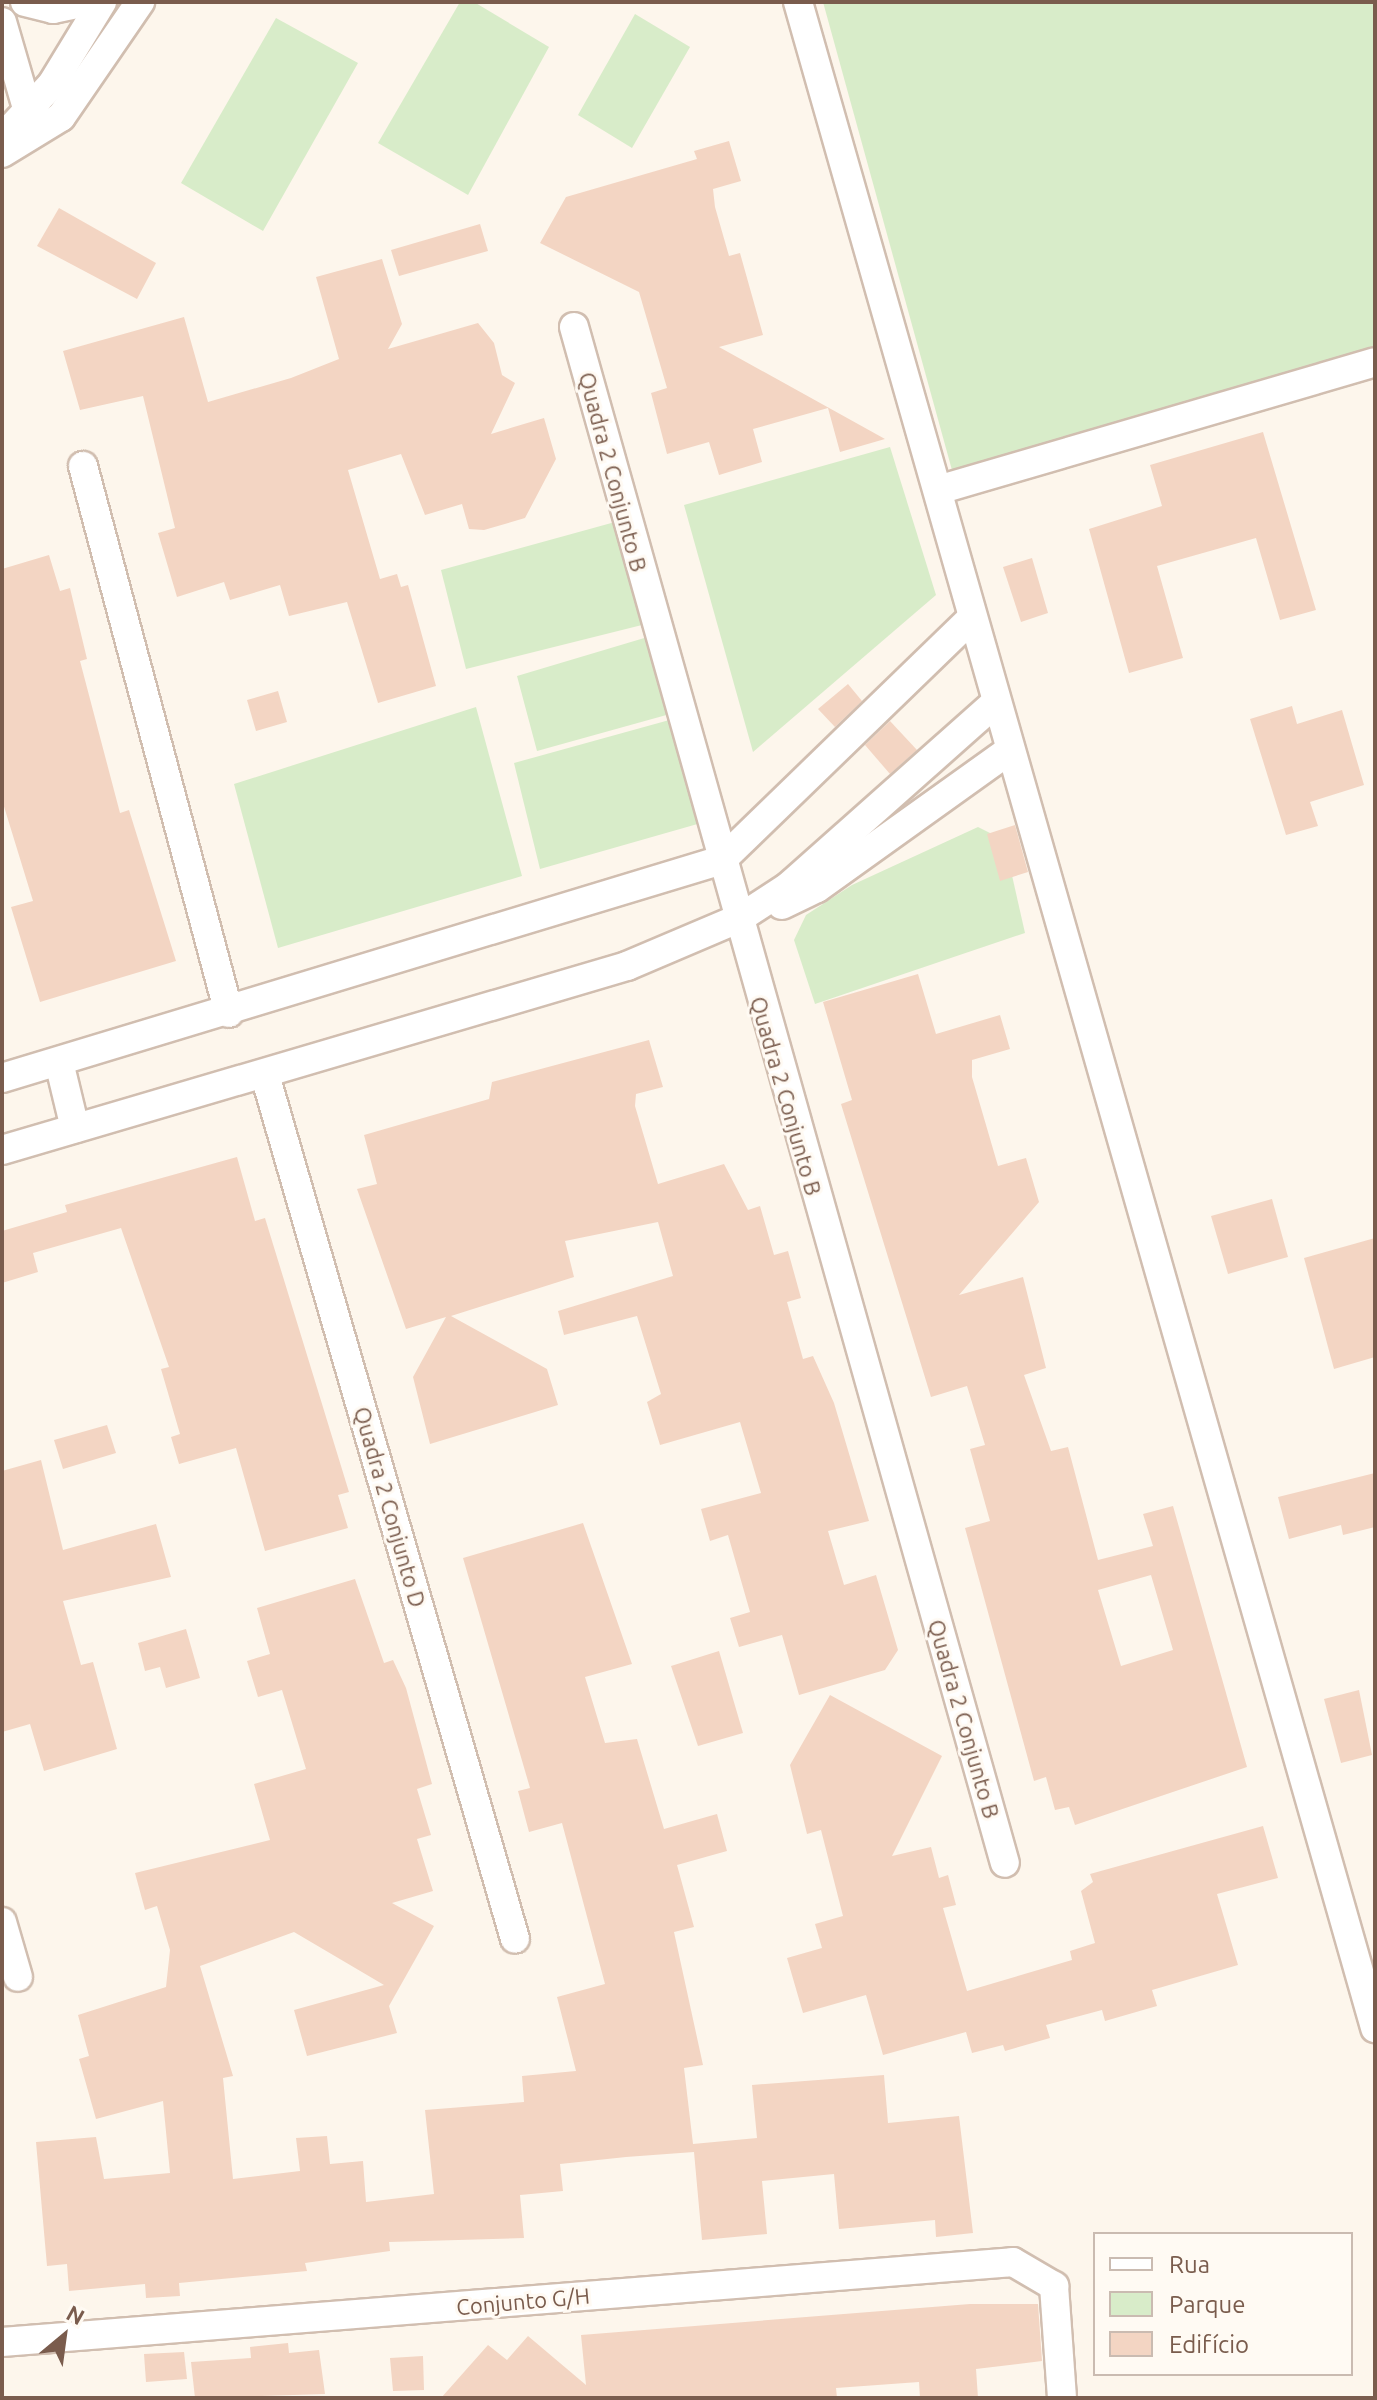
<!DOCTYPE html>
<meta charset="utf-8">
<style>
body{margin:0}
#map{position:relative;width:1377px;height:2400px;overflow:hidden;background:#fdf6ec;font-family:Ubuntu,sans-serif}
div>[style]{position:absolute}
.green>*{inset:0;background:#d8ecc9}
.building>*{inset:0;background:#f3d5c3}
.roads{filter:drop-shadow(2px 0 #d1beb0) drop-shadow(-2px 0 #d1beb0) drop-shadow(0 2px #d1beb0) drop-shadow(0 -2px #d1beb0)}
.street>*{height:28px;margin:-14px;padding:0 14px;transform-origin:14px;border-radius:14px;background:#fff}
span{translate:-50% -50%;white-space:nowrap;text-align:center;line-height:1.15;-webkit-text-stroke:6px #fffaf3;paint-order:stroke}
.street-label{font-size:22px;color:#7a5c4d}
.frame{position:absolute;inset:0;border:4px solid #7a5c4d;pointer-events:none}
.legend{position:absolute;left:1093px;top:2232px;width:260px;height:144px;box-sizing:border-box;background:#fffaf3;border:2px solid #cabbb1;margin:0;padding:10px 14px;list-style:none;font-size:24px;color:#7a5c4d}
.legend li{display:flex;align-items:center;gap:16px;height:40px}
.legend b{width:40px;border:2px solid #cabbb1}
.north{position:absolute;left:24px;top:2296px;width:80px;height:80px;-webkit-text-stroke:6px #fffaf3;paint-order:stroke;rotate:29deg;font-size:22px;font-weight:700;line-height:32px;text-align:center;color:#7a5c4d}
.north::after{content:'';display:block;margin:auto;width:28px;height:36px;background:#7a5c4d;clip-path:polygon(50% 0,100% 100%,50% 72%,0 100%)}
</style>
<div id="map">
<div class="green">
<div style="clip-path:polygon(460px 2px,474px 2px,549px 47px,468px 195px,378px 143px)"></div>
<div style="clip-path:polygon(823px 2px,1375px 2px,1375px 356px,955px 481px)"></div>
<div style="clip-path:polygon(635px 14px,690px 47px,632px 148px,578px 115px)"></div>
<div style="clip-path:polygon(276px 18px,358px 63px,263px 231px,181px 183px)"></div>
<div style="clip-path:polygon(890px 447px,936px 595px,753px 752px,684px 505px)"></div>
<div style="clip-path:polygon(615px 522px,642px 625px,466px 669px,441px 570px)"></div>
<div style="clip-path:polygon(651px 636px,670px 714px,537px 751px,517px 676px)"></div>
<div style="clip-path:polygon(476px 707px,522px 876px,278px 948px,234px 784px)"></div>
<div style="clip-path:polygon(673px 719px,701px 823px,540px 869px,514px 763px)"></div>
<div style="clip-path:polygon(978px 827px,1004px 840px,1025px 933px,815px 1004px,794px 940px,806px 915px,852px 885px)"></div>
</div>
<div class="building">
<div style="clip-path:polygon(729px 141px,741px 181px,713px 189px,715px 207px,729px 256px,740px 253px,763px 335px,719px 347px,885px 439px,840px 452px,828px 408px,753px 429px,762px 462px,719px 475px,709px 442px,667px 454px,651px 393px,667px 388px,639px 292px,540px 243px,566px 197px,697px 159px,694px 151px)"></div>
<div style="clip-path:polygon(59px 208px,156px 263px,137px 299px,37px 246px)"></div>
<div style="clip-path:polygon(480px 224px,488px 251px,399px 276px,391px 250px)"></div>
<div style="clip-path:polygon(382px 259px,402px 324px,388px 349px,478px 323px,494px 343px,502px 375px,515px 383px,491px 434px,544px 418px,556px 459px,525px 518px,484px 530px,469px 529px,462px 504px,425px 515px,401px 454px,348px 470px,380px 579px,397px 574px,401px 587px,408px 585px,436px 686px,378px 703px,347px 602px,289px 616px,280px 585px,230px 600px,224px 582px,177px 597px,158px 533px,175px 528px,143px 396px,80px 410px,63px 351px,184px 317px,208px 402px,291px 378px,339px 359px,316px 277px)"></div>
<div style="clip-path:polygon(1263px 432px,1316px 610px,1280px 620px,1256px 538px,1157px 566px,1183px 658px,1129px 673px,1089px 529px,1162px 506px,1150px 465px)"></div>
<div style="clip-path:polygon(49px 555px,60px 591px,70px 588px,87px 659px,80px 661px,120px 813px,129px 810px,176px 961px,40px 1002px,11px 907px,33px 901px,2px 800px,2px 569px)"></div>
<div style="clip-path:polygon(1032px 558px,1048px 613px,1021px 622px,1003px 567px)"></div>
<div style="clip-path:polygon(848px 684px,862px 701px,835px 727px,818px 709px)"></div>
<div style="clip-path:polygon(278px 691px,287px 722px,256px 731px,247px 700px)"></div>
<div style="clip-path:polygon(1292px 706px,1297px 724px,1342px 710px,1364px 785px,1310px 802px,1318px 826px,1286px 835px,1250px 719px)"></div>
<div style="clip-path:polygon(890px 721px,917px 750px,890px 774px,865px 745px)"></div>
<div style="clip-path:polygon(1015px 825px,1028px 872px,1000px 881px,987px 834px)"></div>
<div style="clip-path:polygon(evenodd,918px 974px,936px 1034px,1000px 1015px,1010px 1049px,972px 1060px,972px 1077px,998px 1166px,1026px 1158px,1039px 1202px,959px 1295px,1023px 1277px,1046px 1368px,1024px 1375px,1051px 1451px,1068px 1447px,1098px 1560px,1153px 1546px,1143px 1514px,1173px 1506px,1247px 1767px,1075px 1825px,1069px 1807px,1055px 1810px,1046px 1777px,1034px 1781px,965px 1528px,990px 1521px,970px 1449px,985px 1445px,967px 1386px,931px 1397px,841px 1104px,852px 1100px,823px 1002px,918px 974px,1151px 1575px,1173px 1650px,1121px 1666px,1098px 1590px,1151px 1575px)"></div>
<div style="clip-path:polygon(649px 1040px,663px 1087px,636px 1094px,635px 1106px,658px 1184px,724px 1164px,748px 1210px,760px 1206px,774px 1255px,788px 1251px,801px 1298px,787px 1302px,803px 1359px,813px 1356px,834px 1403px,869px 1521px,828px 1531px,844px 1585px,876px 1575px,898px 1650px,885px 1670px,799px 1695px,782px 1635px,739px 1647px,730px 1618px,750px 1612px,728px 1535px,710px 1541px,701px 1509px,761px 1493px,740px 1422px,660px 1445px,647px 1402px,661px 1394px,637px 1316px,564px 1335px,558px 1311px,673px 1276px,658px 1222px,565px 1241px,574px 1277px,451px 1316px,547px 1369px,558px 1405px,430px 1444px,413px 1377px,446px 1317px,406px 1329px,357px 1189px,377px 1184px,364px 1135px,489px 1099px,492px 1082px)"></div>
<div style="clip-path:polygon(237px 1157px,255px 1221px,265px 1218px,349px 1492px,338px 1495px,348px 1528px,265px 1551px,236px 1448px,179px 1464px,171px 1437px,180px 1434px,161px 1369px,169px 1367px,121px 1228px,33px 1253px,38px 1272px,2px 1283px,2px 1231px,67px 1212px,65px 1205px)"></div>
<div style="clip-path:polygon(1272px 1199px,1288px 1257px,1228px 1274px,1211px 1216px)"></div>
<div style="clip-path:polygon(1375px 1238px,1375px 1357px,1334px 1369px,1304px 1258px)"></div>
<div style="clip-path:polygon(107px 1425px,116px 1453px,63px 1469px,54px 1440px)"></div>
<div style="clip-path:polygon(41px 1460px,63px 1550px,156px 1524px,171px 1577px,63px 1601px,81px 1665px,93px 1662px,117px 1749px,44px 1771px,30px 1724px,2px 1732px,2px 1471px)"></div>
<div style="clip-path:polygon(1375px 1473px,1375px 1527px,1343px 1535px,1341px 1525px,1289px 1539px,1278px 1497px)"></div>
<div style="clip-path:polygon(583px 1523px,632px 1664px,585px 1677px,605px 1743px,637px 1739px,664px 1829px,717px 1814px,727px 1851px,677px 1865px,694px 1927px,674px 1932px,703px 2065px,684px 2068px,693px 2144px,757px 2138px,752px 2085px,884px 2075px,888px 2123px,959px 2116px,973px 2233px,936px 2237px,935px 2220px,839px 2229px,834px 2174px,762px 2181px,767px 2234px,702px 2240px,694px 2152px,626px 2157px,560px 2164px,563px 2191px,520px 2195px,524px 2238px,389px 2242px,390px 2251px,305px 2263px,307px 2271px,179px 2283px,180px 2296px,146px 2298px,145px 2284px,69px 2291px,67px 2264px,47px 2266px,36px 2142px,96px 2137px,104px 2179px,170px 2173px,163px 2101px,96px 2119px,79px 2059px,89px 2056px,78px 2015px,166px 1987px,170px 1950px,157px 1906px,145px 1910px,135px 1873px,270px 1840px,254px 1784px,306px 1769px,282px 1690px,258px 1697px,247px 1661px,270px 1654px,257px 1608px,355px 1579px,384px 1663px,393px 1660px,406px 1688px,432px 1784px,417px 1789px,431px 1835px,417px 1839px,433px 1891px,392px 1903px,434px 1926px,389px 2006px,397px 2033px,307px 2056px,294px 2010px,384px 1985px,294px 1932px,200px 1966px,233px 2076px,223px 2078px,233px 2179px,300px 2171px,296px 2138px,327px 2136px,330px 2164px,363px 2161px,366px 2202px,434px 2194px,425px 2110px,524px 2102px,522px 2076px,576px 2071px,557px 1997px,605px 1984px,562px 1823px,529px 1832px,518px 1791px,530px 1788px,463px 1558px)"></div>
<div style="clip-path:polygon(186px 1629px,200px 1678px,166px 1688px,160px 1667px,145px 1671px,138px 1643px)"></div>
<div style="clip-path:polygon(719px 1651px,743px 1733px,698px 1746px,671px 1666px)"></div>
<div style="clip-path:polygon(1359px 1690px,1372px 1755px,1341px 1763px,1324px 1699px)"></div>
<div style="clip-path:polygon(830px 1695px,942px 1756px,892px 1856px,931px 1847px,939px 1878px,948px 1875px,956px 1905px,943px 1908px,967px 1991px,1072px 1960px,1070px 1951px,1095px 1943px,1081px 1891px,1093px 1882px,1090px 1874px,1263px 1826px,1278px 1878px,1217px 1894px,1238px 1965px,1152px 1990px,1157px 2006px,1105px 2021px,1102px 2010px,1046px 2025px,1050px 2038px,1005px 2051px,1003px 2045px,972px 2053px,966px 2032px,883px 2055px,866px 1995px,803px 2013px,787px 1958px,822px 1948px,815px 1924px,843px 1916px,821px 1830px,807px 1834px,790px 1765px)"></div>
<div style="clip-path:polygon(970px 2304px,1038px 2304px,1042px 2361px,976px 2369px,978px 2398px,920px 2398px,919px 2382px,836px 2388px,837px 2398px,441px 2398px,488px 2345px,507px 2360px,528px 2336px,586px 2385px,581px 2335px)"></div>
<div style="clip-path:polygon(288px 2343px,289px 2353px,319px 2350px,325px 2394px,195px 2398px,191px 2362px,251px 2358px,250px 2347px)"></div>
<div style="clip-path:polygon(184px 2352px,187px 2379px,146px 2382px,144px 2354px)"></div>
<div style="clip-path:polygon(423px 2356px,424px 2390px,393px 2391px,390px 2358px)"></div>
</div>
<div class="roads">
<div class="street">
<div style="left:25px;top:2px;width:29px;rotate:14deg"></div>
<div style="left:53px;top:9px;width:35px;rotate:-12deg"></div>
<div style="left:798px;top:2px;width:2107px;rotate:74.1deg"></div>
<div style="left:2px;top:22px;width:107px;rotate:73.8deg"></div>
<div style="left:2px;top:138px;width:74px;rotate:-47.2deg"></div>
<div style="left:52px;top:84px;width:96px;rotate:-58.6deg"></div>
<div style="left:2px;top:153px;width:69px;rotate:-31.4deg"></div>
<div style="left:61px;top:117px;width:140px;rotate:-55.5deg"></div>
<div style="left:574px;top:327px;width:1595px;rotate:74.33deg"></div>
<div style="left:83px;top:466px;width:566px;rotate:75.06deg"></div>
<div style="left:938px;top:490px;width:455px;rotate:-16.3deg"></div>
<div style="left:782px;top:905px;width:39px;rotate:-26deg"></div>
<div style="left:817px;top:888px;width:237px;rotate:-35.6deg"></div>
<div style="left:59px;top:1062px;width:68px;rotate:76.4deg"></div>
<div style="left:265px;top:1075px;width:899px;rotate:73.86deg"></div>
<div style="left:2px;top:1078px;width:752px;rotate:-16.85deg"></div>
<div style="left:722px;top:860px;width:348px;rotate:-44.1deg"></div>
<div style="left:2px;top:1150px;width:652px;rotate:-16.4deg"></div>
<div style="left:627px;top:966px;width:123px;rotate:-23deg"></div>
<div style="left:740px;top:918px;width:59px;rotate:-33.1deg"></div>
<div style="left:789px;top:886px;width:274px;rotate:-41.6deg"></div>
<div style="left:2px;top:1922px;width:57px;rotate:73.8deg"></div>
<div style="left:2px;top:2342px;width:1014px;rotate:-4.52deg"></div>
<div style="left:1013px;top:2262px;width:48px;rotate:30.3deg"></div>
<div style="left:1054px;top:2286px;width:112px;rotate:85.9deg"></div>
</div>
</div>
<div class="street-label">
<span style="left:613px;top:472px;rotate:75deg">Quadra 2 Conjunto B</span>
<span style="left:786px;top:1096px;rotate:74deg">Quadra 2 Conjunto B</span>
<span style="left:390px;top:1507px;rotate:74deg">Quadra 2 Conjunto D</span>
<span style="left:964px;top:1719px;rotate:74deg">Quadra 2 Conjunto B</span>
<span style="left:523px;top:2301px;rotate:-5deg">Conjunto G/H</span>
</div>
<div class="frame"></div>
<ul class="legend">
<li><b style="height:10px;background:#fff"></b>Rua</li>
<li><b style="height:22px;background:#d8ecc9"></b>Parque</li>
<li><b style="height:22px;background:#f3d5c3"></b>Edifício</li>
</ul>
<div class="north">N</div>
</div>
